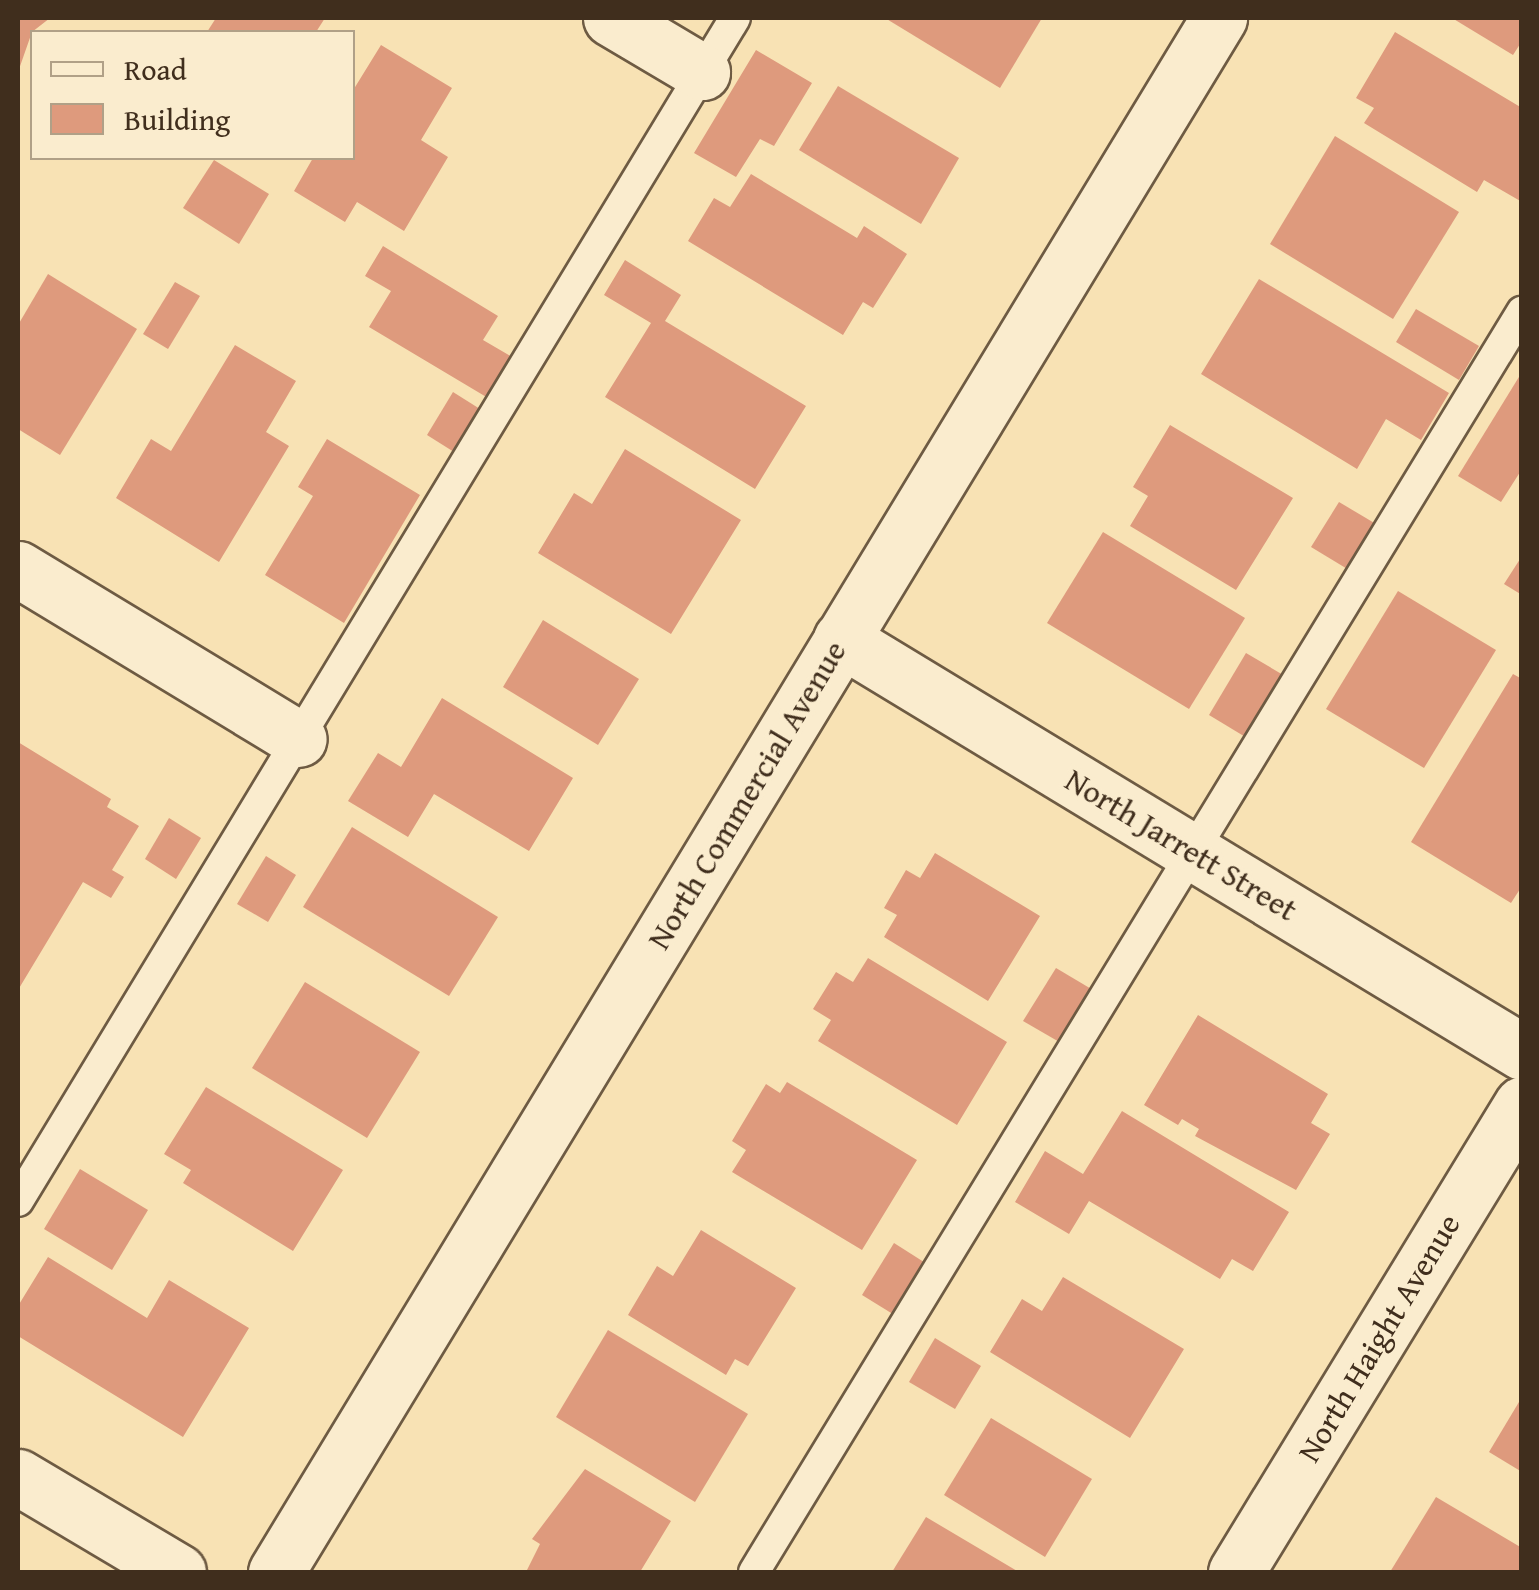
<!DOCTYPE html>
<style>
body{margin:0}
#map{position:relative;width:1539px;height:1590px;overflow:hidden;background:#f8e2b4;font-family:"Gentium Book Plus",serif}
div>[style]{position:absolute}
.building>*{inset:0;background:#de9a7d}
.roads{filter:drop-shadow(2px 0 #6e5b43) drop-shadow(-2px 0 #6e5b43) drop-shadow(0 2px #6e5b43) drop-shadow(0 -2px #6e5b43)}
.service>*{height:30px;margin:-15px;padding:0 15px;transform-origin:15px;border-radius:15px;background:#faecce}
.minor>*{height:55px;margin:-27.5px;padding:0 27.5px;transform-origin:27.5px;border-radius:27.5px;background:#faecce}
span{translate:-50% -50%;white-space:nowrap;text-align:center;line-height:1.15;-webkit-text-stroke:8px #faecce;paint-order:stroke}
.street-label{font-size:32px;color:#402e1d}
.frame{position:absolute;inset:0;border:20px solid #402e1d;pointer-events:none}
.legend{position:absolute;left:30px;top:30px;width:325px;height:130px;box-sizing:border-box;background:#faecce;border:2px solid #b0a087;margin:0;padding:12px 18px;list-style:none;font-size:30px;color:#402e1d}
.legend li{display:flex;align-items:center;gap:20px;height:50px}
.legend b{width:50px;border:2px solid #b0a087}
</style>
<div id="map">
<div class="building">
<div style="clip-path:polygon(18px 18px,50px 18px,32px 32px,18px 72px)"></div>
<div style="clip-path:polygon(216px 18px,325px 18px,316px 32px,207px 32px)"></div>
<div style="clip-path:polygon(885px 18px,1042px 18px,1000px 88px)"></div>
<div style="clip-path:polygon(1452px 18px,1522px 18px,1522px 41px,1513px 55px)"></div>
<div style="clip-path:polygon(1395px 32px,1522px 108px,1522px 202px,1484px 180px,1477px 192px,1364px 123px,1374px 108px,1356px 98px)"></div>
<div style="clip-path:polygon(381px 45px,452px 88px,421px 140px,448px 157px,404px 231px,357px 202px,345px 222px,294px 191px,313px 158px,352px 158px,352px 92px)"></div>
<div style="clip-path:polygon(756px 50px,812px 83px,774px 146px,760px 139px,736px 177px,694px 153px)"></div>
<div style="clip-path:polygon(838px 86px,959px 158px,921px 224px,799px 150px)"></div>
<div style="clip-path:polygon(1335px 136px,1459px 212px,1393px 319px,1270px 244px)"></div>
<div style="clip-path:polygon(214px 160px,269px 194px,239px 244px,183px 208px)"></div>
<div style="clip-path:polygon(751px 174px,857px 238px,864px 226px,907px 254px,873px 308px,863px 302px,843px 335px,688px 241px,714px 198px,730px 207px)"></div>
<div style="clip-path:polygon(383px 246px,498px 316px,483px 340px,512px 357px,488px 398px,369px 327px,391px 291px,365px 276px)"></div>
<div style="clip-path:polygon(625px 260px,681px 295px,665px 321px,806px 406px,755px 489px,605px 397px,651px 323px,604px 295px)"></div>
<div style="clip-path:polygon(48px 274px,137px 329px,60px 455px,18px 429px,18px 325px)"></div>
<div style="clip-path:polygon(1259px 279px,1449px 393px,1421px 440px,1386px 419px,1357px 469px,1201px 374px)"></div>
<div style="clip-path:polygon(175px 282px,200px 296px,168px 349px,143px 334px)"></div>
<div style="clip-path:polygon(1416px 309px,1479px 346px,1459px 380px,1396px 342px)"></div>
<div style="clip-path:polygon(235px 345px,296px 381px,266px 432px,289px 446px,219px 562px,116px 498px,151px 439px,171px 451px)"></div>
<div style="clip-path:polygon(1522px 372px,1522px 469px,1501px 502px,1458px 476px)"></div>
<div style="clip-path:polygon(453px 392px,480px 409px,454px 452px,427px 435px)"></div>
<div style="clip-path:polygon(1170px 425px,1293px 498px,1236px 590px,1130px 526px,1148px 496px,1133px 487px)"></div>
<div style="clip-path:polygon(327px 439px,420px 495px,344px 623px,265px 575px,313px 496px,298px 487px)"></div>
<div style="clip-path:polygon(625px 449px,741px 520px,671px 634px,538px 553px,574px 493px,592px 504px)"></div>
<div style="clip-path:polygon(1339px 502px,1376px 524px,1349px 570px,1311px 547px)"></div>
<div style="clip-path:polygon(1103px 532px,1245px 618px,1189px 709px,1047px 623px)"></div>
<div style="clip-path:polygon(1522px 556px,1522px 595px,1504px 584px)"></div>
<div style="clip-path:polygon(1398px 591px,1496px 650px,1424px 768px,1326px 709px)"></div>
<div style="clip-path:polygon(543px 620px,639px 679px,598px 745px,503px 687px)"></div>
<div style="clip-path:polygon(1246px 653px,1290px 679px,1252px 741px,1209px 715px)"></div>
<div style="clip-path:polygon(1513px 674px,1522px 679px,1522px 886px,1511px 903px,1411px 842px)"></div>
<div style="clip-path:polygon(442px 698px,573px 778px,529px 851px,434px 794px,408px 837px,348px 801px,378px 753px,401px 767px)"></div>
<div style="clip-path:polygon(18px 742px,111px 799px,107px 807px,139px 826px,112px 870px,124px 877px,111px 898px,83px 882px,18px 990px)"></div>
<div style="clip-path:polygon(169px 818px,201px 838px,176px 879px,145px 859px)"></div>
<div style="clip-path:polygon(352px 827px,498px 917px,449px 996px,303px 907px)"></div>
<div style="clip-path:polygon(935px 853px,1040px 916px,988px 1001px,884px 937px,897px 915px,884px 908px,906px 870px,920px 878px)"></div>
<div style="clip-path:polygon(266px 856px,296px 875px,268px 922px,237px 904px)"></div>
<div style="clip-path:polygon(868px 958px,1007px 1042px,957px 1125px,818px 1041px,831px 1020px,813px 1009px,836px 972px,853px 982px)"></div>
<div style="clip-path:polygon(1056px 968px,1093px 990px,1061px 1043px,1023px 1021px)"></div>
<div style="clip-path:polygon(305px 982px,420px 1052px,367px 1138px,252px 1068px)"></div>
<div style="clip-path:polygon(1198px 1015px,1328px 1094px,1311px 1123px,1330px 1134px,1296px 1190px,1195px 1136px,1199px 1129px,1182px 1119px,1178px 1125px,1144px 1105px)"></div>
<div style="clip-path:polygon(787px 1082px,917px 1160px,862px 1250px,732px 1172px,746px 1150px,732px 1141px,766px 1084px,780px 1093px)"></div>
<div style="clip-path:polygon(206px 1087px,343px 1170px,293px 1251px,183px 1183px,191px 1170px,164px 1154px)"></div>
<div style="clip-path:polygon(1122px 1111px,1289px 1212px,1253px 1271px,1232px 1259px,1220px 1279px,1089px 1201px,1069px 1234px,1015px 1202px,1045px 1151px,1083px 1174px)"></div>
<div style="clip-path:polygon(80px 1169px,148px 1210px,112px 1270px,44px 1229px)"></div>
<div style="clip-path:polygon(701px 1230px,796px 1288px,748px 1366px,735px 1359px,726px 1375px,628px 1315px,657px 1266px,673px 1276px)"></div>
<div style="clip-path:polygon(894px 1243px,927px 1264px,896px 1316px,862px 1295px)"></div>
<div style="clip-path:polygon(48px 1257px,147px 1318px,169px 1280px,249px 1328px,183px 1437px,18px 1336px,18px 1306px)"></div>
<div style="clip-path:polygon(1063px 1277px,1184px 1349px,1130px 1438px,990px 1352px,1022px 1299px,1042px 1311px)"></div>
<div style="clip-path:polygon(608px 1330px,748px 1414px,695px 1502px,556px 1417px)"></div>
<div style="clip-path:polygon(935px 1338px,981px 1366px,955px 1409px,909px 1382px)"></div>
<div style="clip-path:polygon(1522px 1397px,1522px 1472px,1489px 1452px)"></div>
<div style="clip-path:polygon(991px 1418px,1092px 1479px,1045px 1557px,944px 1495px)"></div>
<div style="clip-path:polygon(585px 1469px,671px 1521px,640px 1572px,526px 1572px,540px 1544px,532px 1539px)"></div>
<div style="clip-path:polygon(1436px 1497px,1522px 1548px,1522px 1572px,1390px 1572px)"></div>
<div style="clip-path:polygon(926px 1517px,1019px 1572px,892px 1572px)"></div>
</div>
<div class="roads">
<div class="service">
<div style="left:18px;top:1201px;width:1383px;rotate:-58.78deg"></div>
<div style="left:754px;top:1572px;width:1476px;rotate:-58.64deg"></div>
</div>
<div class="minor">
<div style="left:611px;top:18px;width:106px;rotate:30.7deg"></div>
<div style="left:18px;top:569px;width:328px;rotate:31.2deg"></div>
<div style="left:841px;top:639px;width:796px;rotate:31.24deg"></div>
<div style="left:18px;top:1477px;width:186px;rotate:30.7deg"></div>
<div style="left:276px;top:1572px;width:1818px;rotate:-58.75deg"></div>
<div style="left:1236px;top:1572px;width:548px;rotate:-58.57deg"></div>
</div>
</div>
<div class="street-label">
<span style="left:747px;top:795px;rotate:-59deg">North Commercial Avenue</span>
<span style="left:1181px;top:845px;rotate:31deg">North Jarrett Street</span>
<span style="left:1379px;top:1338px;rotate:-59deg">North Haight Avenue</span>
</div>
<div class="frame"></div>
<ul class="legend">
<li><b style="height:12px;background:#faecce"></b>Road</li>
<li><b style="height:28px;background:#de9a7d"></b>Building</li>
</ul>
</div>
